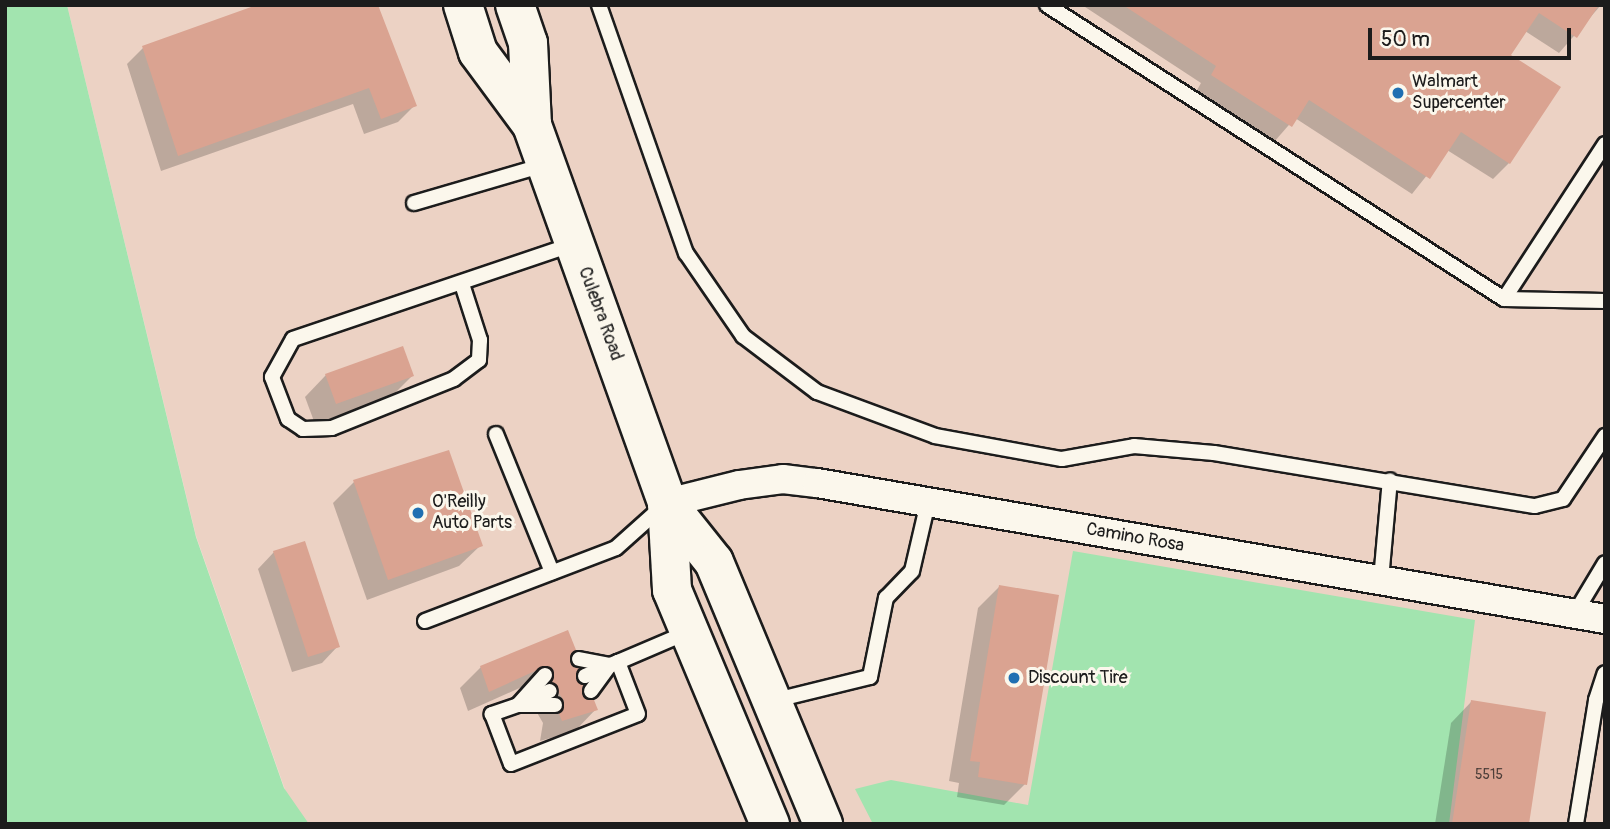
<!DOCTYPE html>
<style>
body{margin:0}
#map{position:relative;width:1610px;height:829px;overflow:hidden;background:#f4e6da;font-family:Pangolin,sans-serif}
div>[style]{position:absolute}
.built>*{inset:0;background:#ecd2c4}
.green>*{inset:0;background:#a2e4af}
.shadow>*{inset:0;background:#0003}
.building>*{inset:0;background:#daa391}
.roads{filter:drop-shadow(2px 0 #1c1c1c) drop-shadow(-2px 0 #1c1c1c) drop-shadow(0 2px #1c1c1c) drop-shadow(0 -2px #1c1c1c)}
.service>*{height:14px;margin:-7px;padding:0 7px;transform-origin:7px;border-radius:7px;background:#fbf7ec}
.minor>*{height:28px;margin:-14px;padding:0 14px;transform-origin:14px;border-radius:14px;background:#fbf7ec}
.primary>*{height:38px;margin:-19px;padding:0 19px;transform-origin:19px;border-radius:19px;background:#fbf7ec}
.dots>*{width:19px;height:19px;translate:-50% -50%;box-sizing:border-box;border:4px solid #fbf7ec;border-radius:50%}
span{translate:-50% -50%;white-space:nowrap;text-align:center;line-height:1.15;-webkit-text-stroke:6px #fbf7ec;paint-order:stroke}
.number-label{font-size:14px;color:#4c3e39}
.number-label span{-webkit-text-stroke-width:0}
.poi-label{font-size:18px;color:#1c1c1c}
.left{translate:0 -50%;text-align:left}
.street-label{font-size:18px;color:#1c1c1c}
.frame{position:absolute;inset:0;border:7px solid #1c1c1c;pointer-events:none}
.scale{position:absolute;left:1368px;top:28px;width:203px;height:32px;box-sizing:border-box;border:4px solid #1c1c1c;border-top:0;padding-left:9px;font-size:21px;line-height:24px;white-space:nowrap;color:#1c1c1c;-webkit-text-stroke:5px #fbf7ec;paint-order:stroke}
</style>
<div id="map">
<div class="built">
<div style="clip-path:polygon(67px 5px,1605px 5px,1605px 824px,297px 824px,196px 536px)"></div>
</div>
<div class="green">
<div style="clip-path:polygon(5px 5px,67px 5px,196px 537px,284px 788px,309px 824px,5px 824px)"></div>
<div style="clip-path:polygon(1073px 551px,1475px 620px,1449px 824px,873px 824px,855px 789px,891px 780px,1028px 805px)"></div>
</div>
<div class="shadow">
<div style="clip-path:polygon(262px 5px,415px 105px,398px 122px,364px 134px,353px 104px,161px 171px,127px 64px,143px 48px)"></div>
<div style="clip-path:polygon(1082px 5px,1601px 5px,1559px 53px,1525px 31px,1509px 56px,1509px 163px,1493px 179px,1447px 150px,1412px 194px,1295px 118px,1274px 142px,1196px 92px,1201px 83px)"></div>
<div style="clip-path:polygon(326px 375px,412px 376px,391px 397px,315px 424px,305px 397px)"></div>
<div style="clip-path:polygon(354px 482px,481px 545px,459px 566px,367px 600px,333px 503px)"></div>
<div style="clip-path:polygon(274px 552px,338px 646px,322px 663px,292px 672px,258px 569px)"></div>
<div style="clip-path:polygon(999px 587px,1025px 784px,1004px 805px,957px 797px,959px 783px,949px 781px,978px 608px)"></div>
<div style="clip-path:polygon(568px 662px,581px 697px,596px 709px,575px 731px,540px 741px,543px 723px,532px 704px,534px 693px,524px 686px,468px 711px,460px 688px,481px 667px)"></div>
<div style="clip-path:polygon(1472px 701px,1527px 824px,1435px 824px,1451px 723px)"></div>
</div>
<div class="building">
<div style="clip-path:polygon(257px 5px,378px 5px,417px 106px,381px 119px,369px 88px,178px 156px,142px 46px)"></div>
<div style="clip-path:polygon(1123px 5px,1599px 5px,1577px 38px,1539px 13px,1511px 55px,1561px 87px,1510px 164px,1461px 132px,1430px 179px,1309px 100px,1292px 127px,1211px 75px,1216px 66px)"></div>
<div style="clip-path:polygon(403px 346px,414px 376px,336px 404px,325px 374px)"></div>
<div style="clip-path:polygon(449px 450px,483px 546px,388px 580px,353px 480px)"></div>
<div style="clip-path:polygon(305px 541px,340px 647px,308px 657px,273px 551px)"></div>
<div style="clip-path:polygon(999px 585px,1059px 595px,1027px 785px,978px 777px,980px 762px,970px 761px)"></div>
<div style="clip-path:polygon(568px 630px,576px 650px,570px 661px,579px 669px,576px 679px,583px 685px,583px 695px,594px 700px,598px 710px,562px 721px,559px 714px,564px 701px,552px 682px,554px 671px,546px 666px,489px 692px,480px 666px)"></div>
<div style="clip-path:polygon(1471px 700px,1546px 712px,1529px 824px,1452px 824px)"></div>
</div>
<div class="roads">
<div class="service">
<div style="left:599px;top:5px;width:263px;rotate:70.7deg"></div>
<div style="left:686px;top:253px;width:101px;rotate:55.5deg"></div>
<div style="left:743px;top:336px;width:93px;rotate:37.1deg"></div>
<div style="left:817px;top:392px;width:126px;rotate:20.4deg"></div>
<div style="left:935px;top:436px;width:129px;rotate:10.3deg"></div>
<div style="left:1062px;top:459px;width:73px;rotate:-10.2deg"></div>
<div style="left:1134px;top:446px;width:80px;rotate:5deg"></div>
<div style="left:1214px;top:453px;width:325px;rotate:9.4deg"></div>
<div style="left:1535px;top:506px;width:29px;rotate:-14deg"></div>
<div style="left:1563px;top:499px;width:76px;rotate:-56.3deg"></div>
<div style="left:1047px;top:5px;width:543px;rotate:32.75deg"></div>
<div style="left:1504px;top:299px;width:101px;rotate:1.1deg"></div>
<div style="left:414px;top:203px;width:135px;rotate:-16.3deg"></div>
<div style="left:462px;top:284px;width:59px;rotate:72.2deg"></div>
<div style="left:480px;top:340px;width:20px;rotate:93deg"></div>
<div style="left:479px;top:360px;width:31px;rotate:143deg"></div>
<div style="left:454px;top:379px;width:131px;rotate:158.1deg"></div>
<div style="left:332px;top:428px;width:29px;rotate:178deg"></div>
<div style="left:303px;top:429px;width:18px;rotate:-146deg"></div>
<div style="left:288px;top:419px;width:45px;rotate:-110.9deg"></div>
<div style="left:272px;top:377px;width:43px;rotate:-61.1deg"></div>
<div style="left:293px;top:339px;width:296px;rotate:-18.7deg"></div>
<div style="left:1504px;top:299px;width:185px;rotate:-56.9deg"></div>
<div style="left:496px;top:434px;width:149px;rotate:67.9deg"></div>
<div style="left:1381px;top:580px;width:100px;rotate:-84.9deg"></div>
<div style="left:1575px;top:613px;width:58px;rotate:-59deg"></div>
<div style="left:425px;top:621px;width:204px;rotate:-20.9deg"></div>
<div style="left:616px;top:548px;width:63px;rotate:-41.8deg"></div>
<div style="left:579px;top:659px;width:32px;rotate:11deg"></div>
<div style="left:610px;top:665px;width:9px;rotate:-21deg"></div>
<div style="left:545px;top:675px;width:40px;rotate:132deg"></div>
<div style="left:518px;top:705px;width:28px;rotate:161deg"></div>
<div style="left:492px;top:714px;width:53px;rotate:69.2deg"></div>
<div style="left:511px;top:764px;width:136px;rotate:-21.5deg"></div>
<div style="left:638px;top:714px;width:56px;rotate:-111deg"></div>
<div style="left:618px;top:662px;width:76px;rotate:-23.2deg"></div>
<div style="left:585px;top:676px;width:26px;rotate:-23deg"></div>
<div style="left:591px;top:691px;width:32px;rotate:-54deg"></div>
<div style="left:772px;top:701px;width:101px;rotate:-13.8deg"></div>
<div style="left:870px;top:677px;width:81px;rotate:-78.6deg"></div>
<div style="left:886px;top:598px;width:37px;rotate:-46deg"></div>
<div style="left:912px;top:571px;width:71px;rotate:-76.9deg"></div>
<div style="left:526px;top:702px;width:26px;rotate:-25deg"></div>
<div style="left:518px;top:705px;width:37px"></div>
<div style="left:1576px;top:824px;width:126px;rotate:-80.8deg"></div>
<div style="left:1596px;top:700px;width:28px;rotate:-72deg"></div>
</div>
<div class="minor">
<div style="left:667px;top:503px;width:74px;rotate:-14deg"></div>
<div style="left:739px;top:485px;width:44px;rotate:-7.8deg"></div>
<div style="left:783px;top:479px;width:34px;rotate:7deg"></div>
<div style="left:817px;top:483px;width:800px;rotate:9.79deg"></div>
</div>
<div class="primary">
<div style="left:463px;top:5px;width:49px;rotate:72.3deg"></div>
<div style="left:478px;top:52px;width:91px;rotate:53.5deg"></div>
<div style="left:515px;top:5px;width:40px;rotate:71.1deg"></div>
<div style="left:528px;top:43px;width:82px;rotate:87.2deg"></div>
<div style="left:532px;top:125px;width:401px;rotate:70.3deg"></div>
<div style="left:667px;top:503px;width:87px;rotate:86.7deg"></div>
<div style="left:672px;top:590px;width:254px;rotate:67.3deg"></div>
<div style="left:667px;top:503px;width:75px;rotate:51.5deg"></div>
<div style="left:714px;top:562px;width:284px;rotate:67.4deg"></div>
</div>
</div>
<div class="dots">
<div style="left:1398px;top:93px;background:#1f6fb2"></div>
<div style="left:418px;top:513px;background:#1f6fb2"></div>
<div style="left:1014px;top:678px;background:#1f6fb2"></div>
</div>
<div class="number-label">
<span style="left:1489px;top:775px">5515</span>
</div>
<div class="poi-label">
<span class="left" style="left:1412px;top:93px">Walmart<br>Supercenter</span>
<span class="left" style="left:432px;top:513px">O'Reilly<br>Auto Parts</span>
<span class="left" style="left:1028px;top:678px">Discount Tire</span>
</div>
<div class="street-label">
<span style="left:600px;top:314px;rotate:70deg">Culebra Road</span>
<span style="left:1135px;top:538px;rotate:10deg">Camino Rosa</span>
</div>
<div class="frame"></div>
<div class="scale">50 m</div>
</div>
